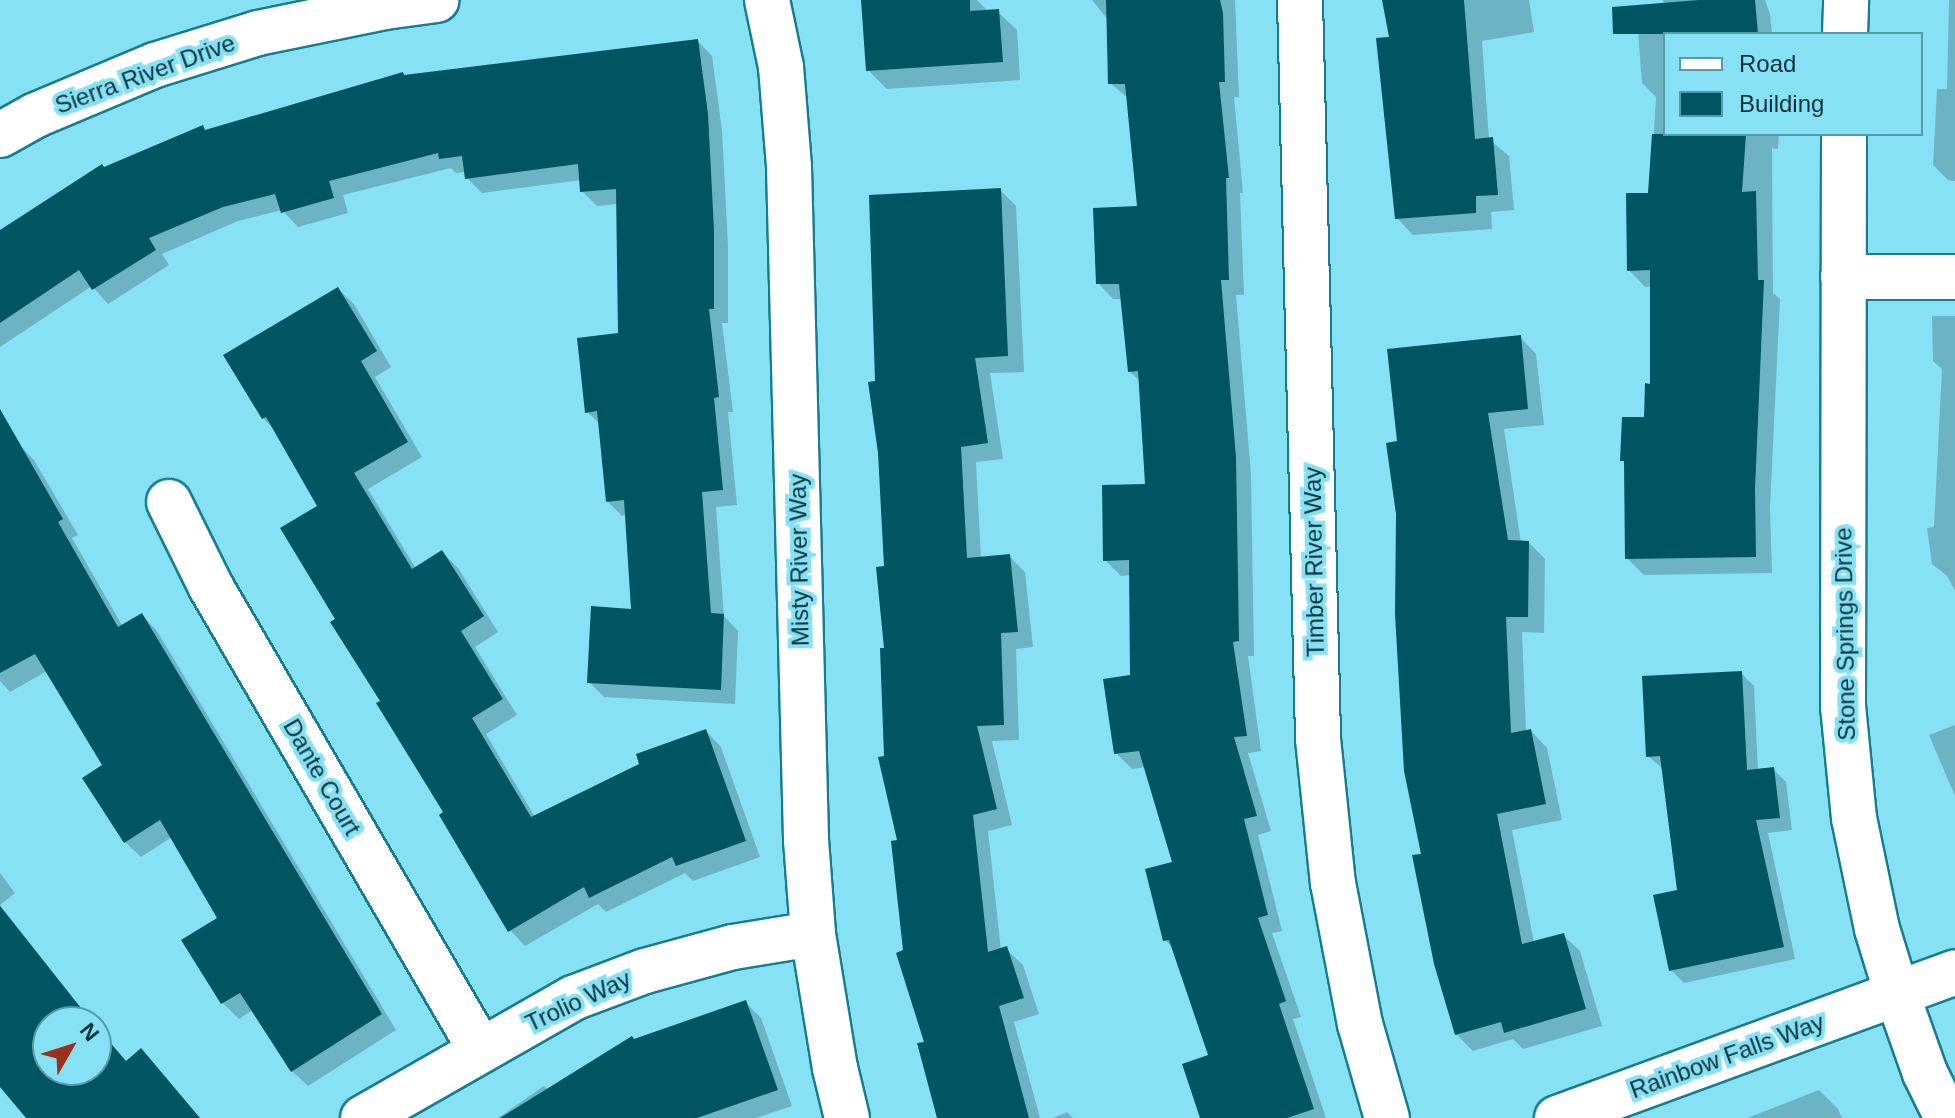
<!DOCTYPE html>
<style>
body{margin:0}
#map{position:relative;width:1955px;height:1118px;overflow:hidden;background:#87e1f4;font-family:Helvetica,sans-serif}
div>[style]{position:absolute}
.shadow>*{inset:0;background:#0003}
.building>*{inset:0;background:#005562}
.roads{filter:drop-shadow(2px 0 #167d8f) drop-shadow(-2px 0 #167d8f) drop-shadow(0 2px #167d8f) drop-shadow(0 -2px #167d8f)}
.street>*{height:44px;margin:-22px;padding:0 22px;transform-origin:22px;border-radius:22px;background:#fff}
span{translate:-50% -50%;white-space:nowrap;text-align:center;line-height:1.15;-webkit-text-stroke:8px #87e1f4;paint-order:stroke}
.street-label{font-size:24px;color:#09323a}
.legend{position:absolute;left:1663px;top:32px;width:260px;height:104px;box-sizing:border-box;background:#87e1f4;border:2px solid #559baa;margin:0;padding:10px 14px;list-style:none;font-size:24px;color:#09323a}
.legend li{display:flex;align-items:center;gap:16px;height:40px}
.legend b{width:40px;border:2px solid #559baa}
.north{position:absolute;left:32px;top:1006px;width:80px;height:80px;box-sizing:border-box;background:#87e1f4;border:2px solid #559baa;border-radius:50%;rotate:51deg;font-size:22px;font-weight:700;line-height:32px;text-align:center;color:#09323a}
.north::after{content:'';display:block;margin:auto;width:28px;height:36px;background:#9a311c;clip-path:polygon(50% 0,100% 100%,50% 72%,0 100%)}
</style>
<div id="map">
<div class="shadow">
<div style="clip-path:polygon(863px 0,977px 0,987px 10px,998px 12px,1017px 30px,1020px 80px,887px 89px,868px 70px)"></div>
<div style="clip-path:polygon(1092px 0,1235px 0,1239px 97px,1234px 97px,1243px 193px,1240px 193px,1244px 295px,1236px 295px,1251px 474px,1254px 656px,1248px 656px,1261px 751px,1248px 753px,1271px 831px,1258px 835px,1282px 931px,1272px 933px,1301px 1017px,1293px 1019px,1326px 1118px,1202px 1118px,1211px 1057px,1175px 950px,1165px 940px,1174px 864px,1146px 767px,1132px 769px,1116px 753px,1132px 677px,1131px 575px,1121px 576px,1105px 560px,1147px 486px,1141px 382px,1130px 372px,1123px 299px,1113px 299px,1098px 283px,1140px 208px,1129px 99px,1110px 83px,1109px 21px)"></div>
<div style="clip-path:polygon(1384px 0,1529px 0,1534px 32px,1482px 41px,1489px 139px,1509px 156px,1514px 210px,1491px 212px,1492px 229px,1413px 235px,1397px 218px,1391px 39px)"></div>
<div style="clip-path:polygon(1663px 0,1765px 0,1770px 14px,1772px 34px,1665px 34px,1665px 134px,1779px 134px,1778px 149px,1772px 148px,1773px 293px,1780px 299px,1770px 507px,1772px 573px,1644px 575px,1627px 558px,1626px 464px,1622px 460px,1646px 419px,1652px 386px,1652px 286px,1645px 287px,1629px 270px,1650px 195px,1656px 97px,1642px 83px,1636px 7px,1664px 5px)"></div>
<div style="clip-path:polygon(1949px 0,1955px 0,1955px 181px,1948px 180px,1933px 165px,1937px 89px,1947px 89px)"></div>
<div style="clip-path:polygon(698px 41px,712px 56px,722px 130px,728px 246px,728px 323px,722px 323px,733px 412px,728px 412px,737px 505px,716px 507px,724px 616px,738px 631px,735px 704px,604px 697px,589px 682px,634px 611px,627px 515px,622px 516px,607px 501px,600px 424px,587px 412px,620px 335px,618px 204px,597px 206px,582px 191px,581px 180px,482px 193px,467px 178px,466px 172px,456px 173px,451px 168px,343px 195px,348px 213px,298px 227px,282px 210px,238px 221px,162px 254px,169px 265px,108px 304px,92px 286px,0 347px,0 230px,104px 169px,206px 132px,405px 77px)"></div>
<div style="clip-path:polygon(1000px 190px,1016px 206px,1024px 372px,990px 373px,1003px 459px,976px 462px,981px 559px,1009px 556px,1025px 572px,1033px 647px,1016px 649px,1019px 740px,992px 741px,1012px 825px,988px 831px,1001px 950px,1006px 949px,1023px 965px,1039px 1014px,1014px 1022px,1040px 1118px,937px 1118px,926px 1043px,905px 952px,900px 842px,886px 758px,886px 568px,877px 383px)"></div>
<div style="clip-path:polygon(338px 289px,354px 304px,391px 367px,375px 377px,422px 457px,368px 489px,416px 569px,442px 552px,458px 568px,498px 632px,475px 647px,517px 715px,486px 734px,535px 817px,706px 731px,721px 747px,760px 857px,693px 881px,685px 873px,606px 912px,598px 904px,525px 946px,510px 930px,338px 619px,320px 507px,276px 431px,263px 418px)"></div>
<div style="clip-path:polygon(1932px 316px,1955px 316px,1955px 591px,1947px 576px,1932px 564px,1927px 528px,1934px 527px,1942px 369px,1933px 361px)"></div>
<div style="clip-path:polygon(1520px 337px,1536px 354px,1544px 425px,1504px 429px,1521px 543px,1529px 543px,1545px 559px,1544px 633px,1522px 632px,1526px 732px,1531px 731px,1547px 748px,1562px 820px,1512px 830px,1534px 943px,1563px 935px,1580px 951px,1602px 1026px,1523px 1049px,1513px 1039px,1473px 1051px,1456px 1034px,1423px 855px,1399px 443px)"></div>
<div style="clip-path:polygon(18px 444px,34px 460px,78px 535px,72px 538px,123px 627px,142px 615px,157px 631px,396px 1030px,308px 1086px,292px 1071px,253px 1010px,239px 1019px,223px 1003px,184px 941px,220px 919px,172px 837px,141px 857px,125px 842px,105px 765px,47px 671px,10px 692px,0 681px,0 455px)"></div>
<div style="clip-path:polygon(1741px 673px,1754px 686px,1758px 771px,1773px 769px,1786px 782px,1792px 830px,1768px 833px,1795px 959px,1684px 983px,1671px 970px,1679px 891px,1663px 769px,1648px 756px)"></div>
<div style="clip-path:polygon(1955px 725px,1955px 796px,1929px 735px)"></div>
<div style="clip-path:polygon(0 873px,15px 893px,0 905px,92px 1022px,48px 1022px,48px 1070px,96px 1070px,96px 1026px,127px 1063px,200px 1118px,28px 1118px,0 1084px)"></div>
<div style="clip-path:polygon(746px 1003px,761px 1018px,792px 1106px,756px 1118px,498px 1118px,544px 1086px,548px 1090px,634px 1041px)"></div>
<div style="clip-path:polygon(1819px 1090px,1838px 1109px,1842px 1118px,1747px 1118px)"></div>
<div style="clip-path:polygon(1067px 1112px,1073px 1118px,1053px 1118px)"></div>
</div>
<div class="building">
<div style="clip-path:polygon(861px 0,970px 0,970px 11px,999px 9px,1003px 62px,866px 71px)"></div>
<div style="clip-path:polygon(1106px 0,1220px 0,1223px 13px,1225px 82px,1219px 82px,1229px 178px,1226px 178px,1229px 280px,1221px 280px,1236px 457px,1239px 641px,1233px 642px,1247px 736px,1234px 737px,1257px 816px,1244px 819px,1268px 915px,1258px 918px,1286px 1001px,1279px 1004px,1314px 1109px,1287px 1118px,1200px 1118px,1182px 1064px,1208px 1055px,1169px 940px,1163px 941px,1145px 869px,1172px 862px,1139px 751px,1114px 754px,1103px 679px,1130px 675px,1129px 560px,1103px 561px,1102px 485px,1145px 484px,1138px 371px,1128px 372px,1119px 284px,1096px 284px,1093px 208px,1137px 206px,1125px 84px,1108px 84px)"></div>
<div style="clip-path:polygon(1382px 0,1464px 0,1475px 139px,1493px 137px,1498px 195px,1476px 196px,1476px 213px,1395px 219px,1376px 38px,1389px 37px)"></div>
<div style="clip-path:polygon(1699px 0,1755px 0,1758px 34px,1613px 34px,1612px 7px)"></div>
<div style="clip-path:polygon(698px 39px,708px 114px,714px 230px,714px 309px,709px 309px,719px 397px,714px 398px,723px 490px,702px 492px,711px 613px,724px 614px,721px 690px,587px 683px,591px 606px,631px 609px,624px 500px,606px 502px,597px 411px,585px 413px,577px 338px,618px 333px,616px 189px,580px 192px,578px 164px,465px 179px,462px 156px,439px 159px,438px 153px,329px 181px,334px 198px,281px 213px,275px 194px,223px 207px,149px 238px,156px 250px,92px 290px,79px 270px,0 323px,0 230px,102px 164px,104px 167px,203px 125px,205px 130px,403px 72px,404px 75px)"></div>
<div style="clip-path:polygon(1652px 134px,1746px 134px,1742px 192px,1756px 191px,1758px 280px,1764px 280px,1755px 489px,1756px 557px,1625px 559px,1624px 461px,1620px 461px,1622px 417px,1644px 417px,1645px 383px,1650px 384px,1650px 270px,1627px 271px,1626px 193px,1648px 193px)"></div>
<div style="clip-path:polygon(1001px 188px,1008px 356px,975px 358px,988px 443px,961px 447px,967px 558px,1010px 554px,1018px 632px,1001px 633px,1004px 725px,977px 726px,997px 809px,973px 815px,988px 952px,1007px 946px,1024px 998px,999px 1006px,1029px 1118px,937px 1118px,917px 1043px,924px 1042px,896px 953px,903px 950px,891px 841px,897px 840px,878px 757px,884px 756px,880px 648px,884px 648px,876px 567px,884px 566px,878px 453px,868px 382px,875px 381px,869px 195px)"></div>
<div style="clip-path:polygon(338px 287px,377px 351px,361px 361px,408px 442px,354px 473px,412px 569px,442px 550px,484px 616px,461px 631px,503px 699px,472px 718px,531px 817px,639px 764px,636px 754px,706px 729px,746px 841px,676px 866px,672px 857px,589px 898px,584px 887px,508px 932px,439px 815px,443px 812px,376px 703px,380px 701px,330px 622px,335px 619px,280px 528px,317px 506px,266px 417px,262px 419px,223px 355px)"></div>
<div style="clip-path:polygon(1521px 335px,1528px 409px,1488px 413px,1508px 540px,1529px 541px,1528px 617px,1506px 617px,1511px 733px,1531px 729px,1546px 804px,1497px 814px,1522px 944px,1564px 933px,1586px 1009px,1504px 1033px,1501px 1022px,1455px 1035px,1434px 964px,1412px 855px,1421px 854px,1404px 771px,1395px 614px,1396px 514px,1386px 443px,1397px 441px,1387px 349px)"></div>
<div style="clip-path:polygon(0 409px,63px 519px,58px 522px,118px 627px,142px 613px,382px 1014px,291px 1072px,240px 993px,221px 1004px,181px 940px,217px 918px,160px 820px,124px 843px,82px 778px,102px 765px,35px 654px,0 673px)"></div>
<div style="clip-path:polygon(1742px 671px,1747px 770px,1774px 767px,1780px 818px,1756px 820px,1784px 947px,1669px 971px,1653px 895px,1677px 890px,1660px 756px,1646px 757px,1642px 676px)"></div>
<div style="clip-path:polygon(0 906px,92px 1022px,48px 1022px,48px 1070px,96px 1070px,96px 1026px,126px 1061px,141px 1048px,200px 1118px,26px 1118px,0 1087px)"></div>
<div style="clip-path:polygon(746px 1000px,778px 1090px,697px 1118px,500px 1118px,632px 1036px,634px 1039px)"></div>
</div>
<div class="roads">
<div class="street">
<div style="left:767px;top:0;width:68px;rotate:78.2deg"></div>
<div style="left:781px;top:67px;width:100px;rotate:85.4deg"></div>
<div style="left:789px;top:167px;width:673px;rotate:88.55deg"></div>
<div style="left:806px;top:840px;width:94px;rotate:85.7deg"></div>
<div style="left:813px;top:934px;width:136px;rotate:80.7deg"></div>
<div style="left:835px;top:1068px;width:51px;rotate:76.5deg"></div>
<div style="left:1300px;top:0;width:739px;rotate:88.6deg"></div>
<div style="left:1318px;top:739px;width:145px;rotate:84.1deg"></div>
<div style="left:1333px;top:883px;width:144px;rotate:79.2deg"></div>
<div style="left:1360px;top:1024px;width:98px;rotate:74deg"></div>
<div style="left:1845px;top:34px;width:34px;rotate:-88deg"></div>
<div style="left:1844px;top:134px;width:572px;rotate:90.1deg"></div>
<div style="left:1843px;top:706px;width:113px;rotate:84.4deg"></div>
<div style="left:1854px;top:818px;width:113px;rotate:78.3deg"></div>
<div style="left:1877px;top:929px;width:68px;rotate:72.9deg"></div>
<div style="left:1897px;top:994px;width:84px;rotate:70.5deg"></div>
<div style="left:1925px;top:1073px;width:50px;rotate:63.9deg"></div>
<div style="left:0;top:135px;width:41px;rotate:-29.1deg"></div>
<div style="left:36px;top:115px;width:129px;rotate:-22.8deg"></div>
<div style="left:155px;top:65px;width:108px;rotate:-17.3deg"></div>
<div style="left:258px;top:33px;width:130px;rotate:-11.6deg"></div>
<div style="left:385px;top:7px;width:52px;rotate:-7.7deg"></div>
<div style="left:1843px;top:277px;width:112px"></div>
<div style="left:169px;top:502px;width:95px;rotate:63.7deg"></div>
<div style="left:211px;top:587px;width:535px;rotate:59.79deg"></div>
<div style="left:363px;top:1118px;width:242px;rotate:-29.7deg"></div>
<div style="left:573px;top:998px;width:77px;rotate:-20.6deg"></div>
<div style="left:645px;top:971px;width:91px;rotate:-15.3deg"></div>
<div style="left:733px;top:947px;width:81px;rotate:-9.2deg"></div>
<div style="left:1557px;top:1118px;width:424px;rotate:-20.1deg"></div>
</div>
</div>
<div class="street-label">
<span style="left:145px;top:74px;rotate:-20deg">Sierra River Drive</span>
<span style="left:799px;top:560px;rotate:-91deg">Misty River Way</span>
<span style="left:1314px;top:562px;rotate:-91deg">Timber River Way</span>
<span style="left:1845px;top:634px;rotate:-91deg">Stone Springs Drive</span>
<span style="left:322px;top:777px;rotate:60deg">Dante Court</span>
<span style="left:578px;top:1001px;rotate:-25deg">Trolio Way</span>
<span style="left:1727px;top:1056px;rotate:-20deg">Rainbow Falls Way</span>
</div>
<ul class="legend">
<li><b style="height:10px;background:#fff"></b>Road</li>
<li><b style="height:22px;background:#005562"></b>Building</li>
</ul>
<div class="north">N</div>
</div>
